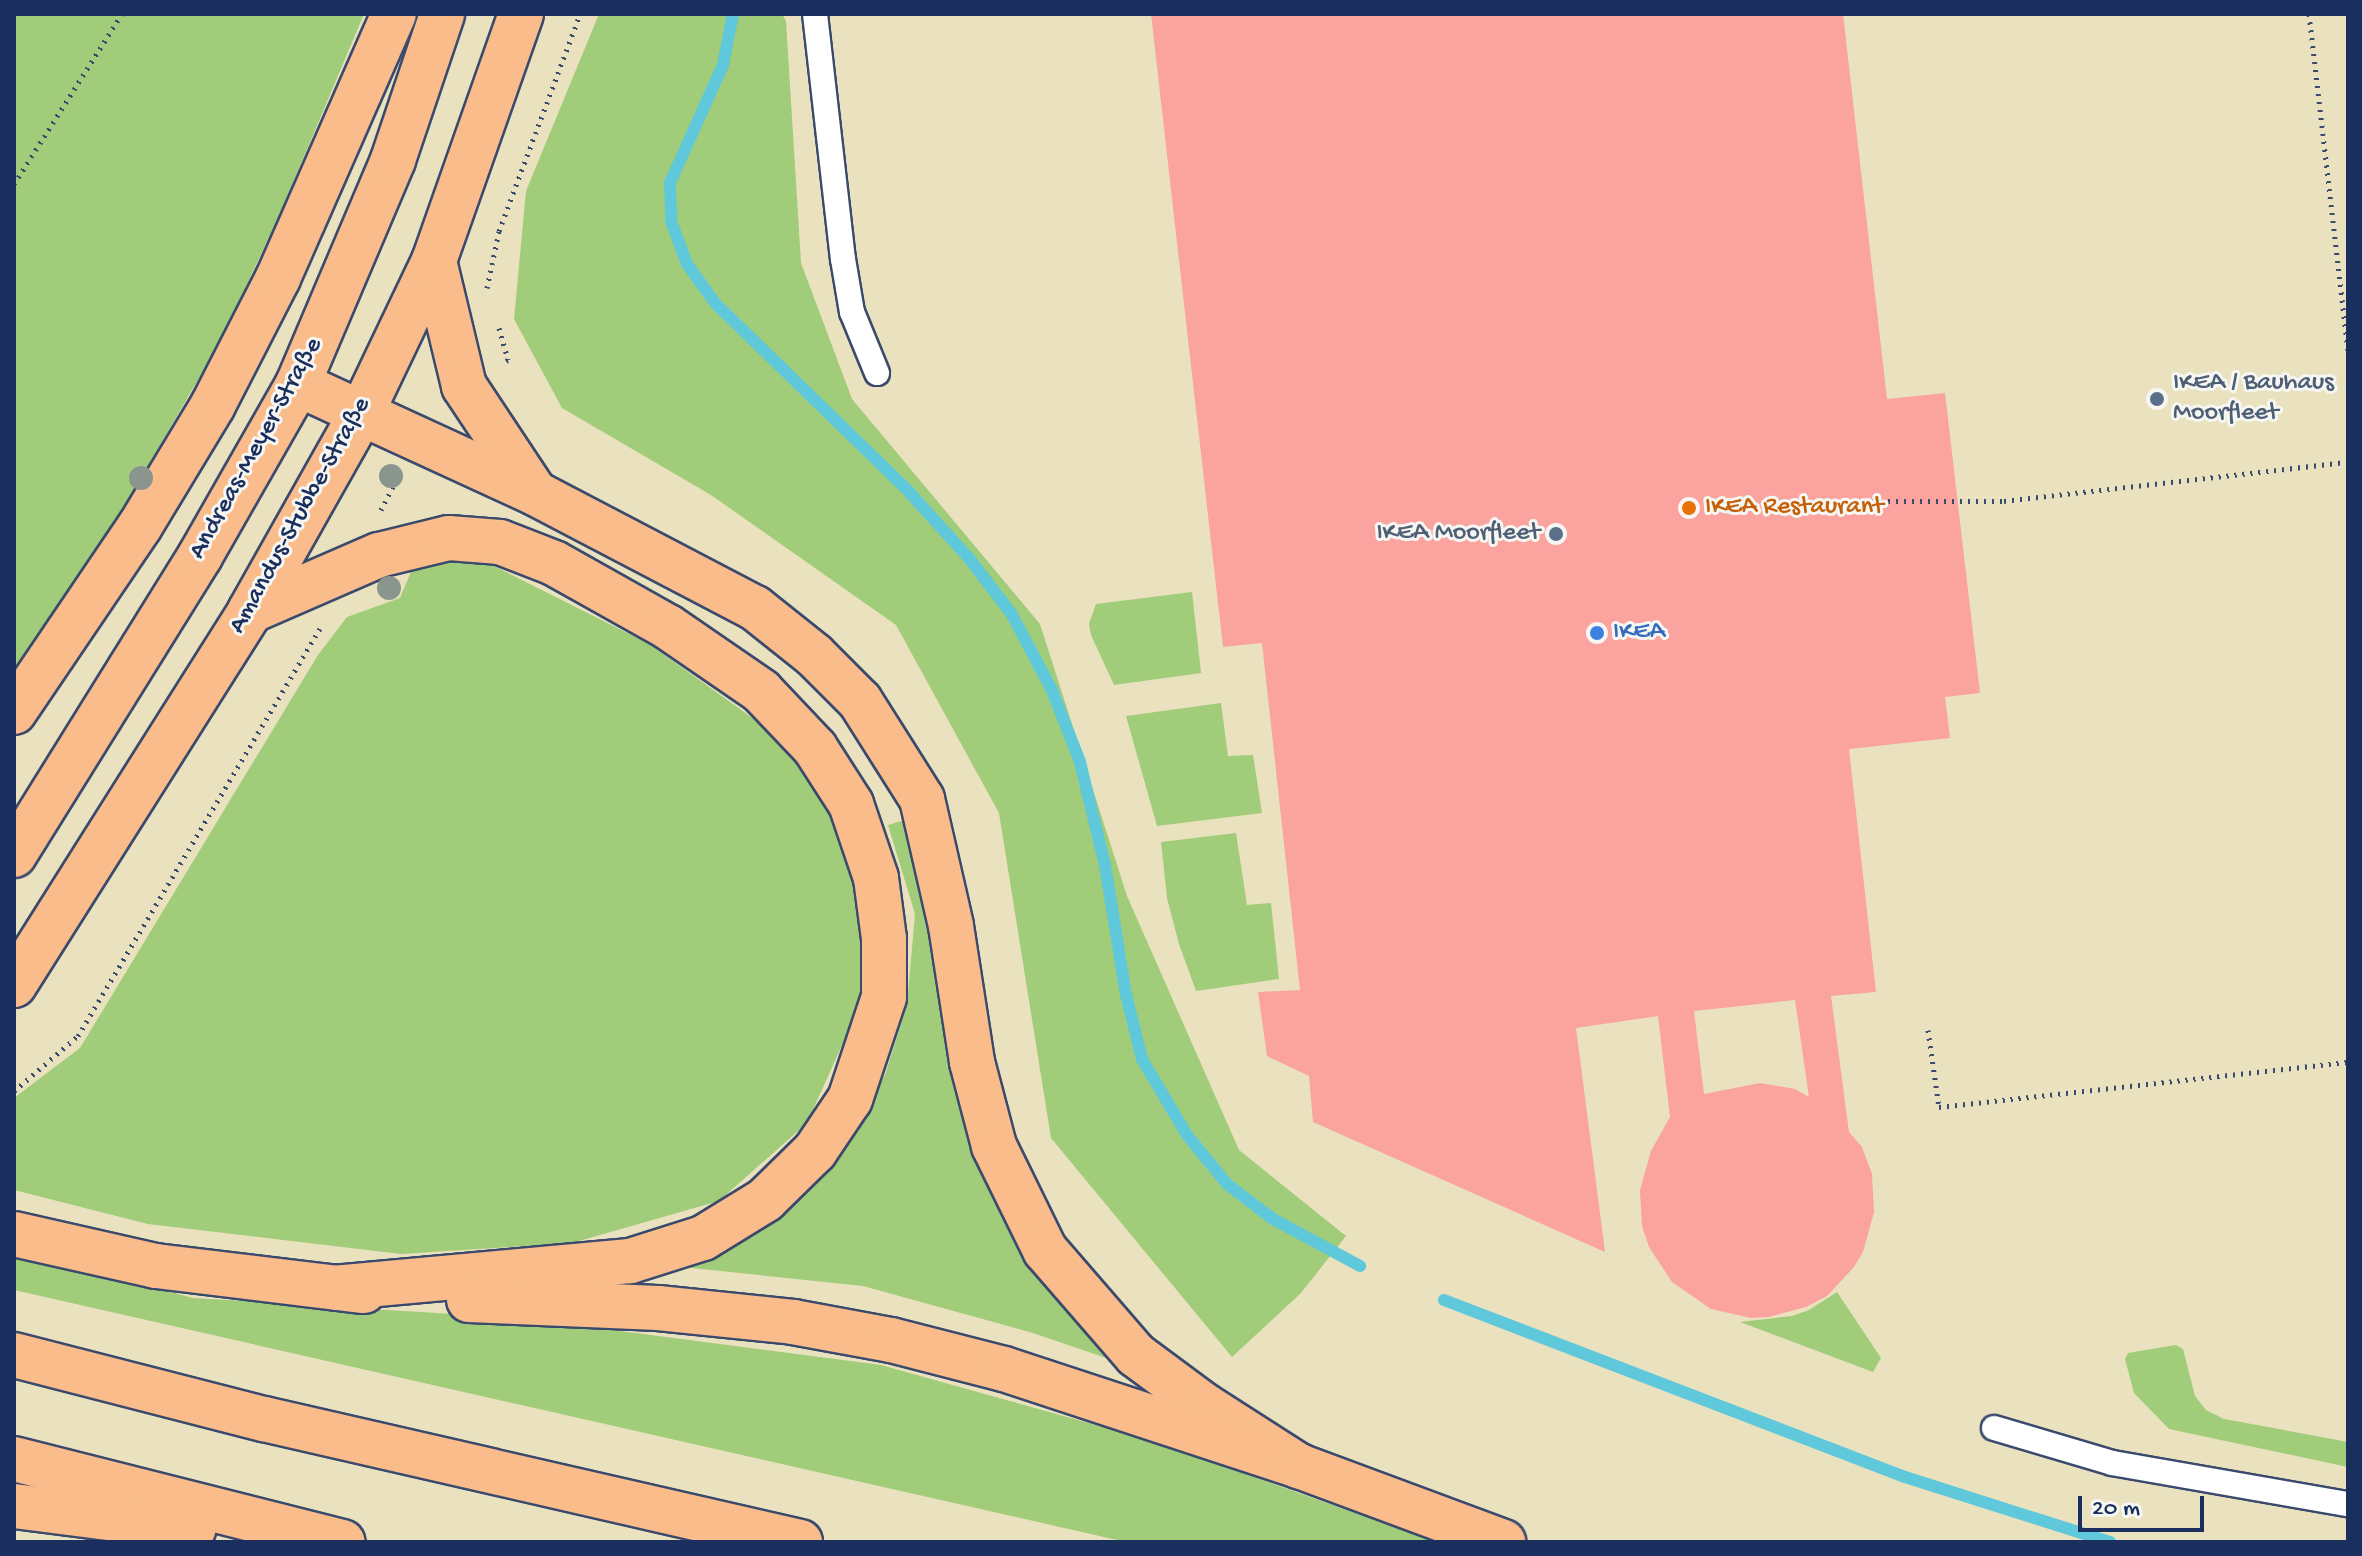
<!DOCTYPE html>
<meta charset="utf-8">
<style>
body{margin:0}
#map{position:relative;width:2362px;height:1556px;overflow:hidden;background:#eae1bf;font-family:"Gochi Hand",sans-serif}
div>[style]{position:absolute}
.green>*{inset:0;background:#a1cc79}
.stream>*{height:12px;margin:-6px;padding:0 6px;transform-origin:6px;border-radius:6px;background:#60c8db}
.building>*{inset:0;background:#faa39f}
.path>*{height:5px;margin-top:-2.5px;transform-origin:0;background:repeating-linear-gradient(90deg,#3a4a6d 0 2px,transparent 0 8px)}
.roads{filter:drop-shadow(2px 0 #3a4a6d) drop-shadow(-2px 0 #3a4a6d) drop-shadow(0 2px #3a4a6d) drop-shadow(0 -2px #3a4a6d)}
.service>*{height:24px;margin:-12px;padding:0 12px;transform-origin:12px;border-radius:12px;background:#fff}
.primary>*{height:44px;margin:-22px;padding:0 22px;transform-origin:22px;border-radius:22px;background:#f9bc8a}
.motorway>*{height:44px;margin:-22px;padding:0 22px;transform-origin:22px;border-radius:22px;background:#f9bc8a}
.trees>*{width:24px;height:24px;margin:-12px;border-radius:50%;background:#8a958e}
.dots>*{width:22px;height:22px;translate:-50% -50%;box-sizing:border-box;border:4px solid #f6f6f2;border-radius:50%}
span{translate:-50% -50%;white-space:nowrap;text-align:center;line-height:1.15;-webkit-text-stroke:6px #f6f6f2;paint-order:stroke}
.service-label{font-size:26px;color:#4e5e75}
.left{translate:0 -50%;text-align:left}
.right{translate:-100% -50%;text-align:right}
.street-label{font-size:26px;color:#1b2f5e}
.food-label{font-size:26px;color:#c56008}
.shop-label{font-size:26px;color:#366cbe}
.frame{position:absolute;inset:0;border:16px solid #1b2f5e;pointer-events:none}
.scale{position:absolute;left:2078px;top:1496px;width:126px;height:36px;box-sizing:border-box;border:4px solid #1b2f5e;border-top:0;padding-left:10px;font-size:24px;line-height:28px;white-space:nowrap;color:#1b2f5e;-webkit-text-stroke:6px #f6f6f2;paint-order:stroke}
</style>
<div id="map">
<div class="green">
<div style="clip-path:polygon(14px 14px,364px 14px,278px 218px,221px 340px,131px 495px,14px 678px)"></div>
<div style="clip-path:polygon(599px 14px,782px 14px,786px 21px,801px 263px,852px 399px,1040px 624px,1127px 896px,1239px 1150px,1346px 1236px,1301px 1293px,1232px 1357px,1051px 1138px,999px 813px,896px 625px,711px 495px,562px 408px,514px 319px,526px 191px)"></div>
<div style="clip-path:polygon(480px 559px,649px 644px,786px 742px,835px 815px,863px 883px,865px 994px,807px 1123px,719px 1201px,572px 1243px,401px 1254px,148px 1224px,14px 1190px,14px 1098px,80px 1048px,318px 655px,347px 617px,400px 598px,415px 562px)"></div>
<div style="clip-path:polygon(1192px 592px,1201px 673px,1114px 685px,1091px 635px,1089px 624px,1096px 604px)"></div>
<div style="clip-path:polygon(1221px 703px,1228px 756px,1253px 755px,1262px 813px,1157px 826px,1126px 716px)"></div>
<div style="clip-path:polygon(905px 820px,935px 925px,957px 1062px,1112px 1360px,1033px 1333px,863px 1286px,682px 1267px,842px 1142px,885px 1075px,907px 1005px,915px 914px,888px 825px)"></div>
<div style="clip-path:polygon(1236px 833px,1247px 905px,1271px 903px,1279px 979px,1196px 991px,1179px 944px,1167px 898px,1161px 842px)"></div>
<div style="clip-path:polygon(14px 1250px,193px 1298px,520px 1318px,881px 1365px,1153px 1441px,1436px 1542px,1126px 1542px,14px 1290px)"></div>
<div style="clip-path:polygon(1837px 1292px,1881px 1358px,1873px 1372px,1740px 1322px,1792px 1316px,1809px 1310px)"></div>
<div style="clip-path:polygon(2176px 1345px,2183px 1349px,2195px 1396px,2206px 1410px,2224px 1419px,2348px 1442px,2348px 1467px,2169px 1429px,2134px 1393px,2125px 1359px,2128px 1353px)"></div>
</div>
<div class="stream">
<div style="left:733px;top:14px;width:52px;rotate:101.1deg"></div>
<div style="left:723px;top:65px;width:129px;rotate:114.2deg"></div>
<div style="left:670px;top:183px;width:38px;rotate:88deg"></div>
<div style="left:671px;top:221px;width:46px;rotate:69.6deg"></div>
<div style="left:687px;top:264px;width:49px;rotate:54.1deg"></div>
<div style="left:716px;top:304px;width:269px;rotate:44.2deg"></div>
<div style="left:909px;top:492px;width:88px;rotate:47.8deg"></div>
<div style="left:968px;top:557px;width:71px;rotate:52.5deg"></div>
<div style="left:1011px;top:613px;width:87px;rotate:62deg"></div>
<div style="left:1052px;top:690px;width:77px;rotate:68.7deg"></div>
<div style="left:1080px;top:762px;width:106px;rotate:76.4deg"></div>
<div style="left:1105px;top:865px;width:131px;rotate:80.8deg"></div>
<div style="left:1126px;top:994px;width:67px;rotate:76.2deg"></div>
<div style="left:1142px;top:1059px;width:88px;rotate:59.4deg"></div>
<div style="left:1187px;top:1135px;width:63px;rotate:50.8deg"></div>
<div style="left:1227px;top:1184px;width:58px;rotate:37.3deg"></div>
<div style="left:1273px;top:1219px;width:99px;rotate:28.4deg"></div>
<div style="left:1444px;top:1300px;width:494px;rotate:21deg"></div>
<div style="left:1905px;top:1477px;width:215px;rotate:17.6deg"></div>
</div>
<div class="building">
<div style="clip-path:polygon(evenodd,1151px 14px,1843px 14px,1887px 399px,1945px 393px,1980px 693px,1945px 697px,1950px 738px,1849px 749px,1876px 992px,1831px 996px,1849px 1132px,1862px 1147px,1872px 1174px,1874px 1212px,1863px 1252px,1854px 1267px,1827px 1296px,1806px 1307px,1769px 1317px,1751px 1318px,1711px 1309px,1672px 1282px,1649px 1247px,1642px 1226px,1640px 1190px,1651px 1151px,1670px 1117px,1658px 1016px,1576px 1028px,1605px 1252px,1313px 1122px,1309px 1076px,1267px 1056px,1258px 992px,1300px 990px,1262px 643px,1223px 647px,1151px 14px,1795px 1000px,1809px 1097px,1795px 1089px,1760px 1083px,1704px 1094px,1694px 1011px,1795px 1000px)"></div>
</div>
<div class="path">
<div style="left:2309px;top:14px;width:339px;rotate:83.4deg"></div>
<div style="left:14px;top:184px;width:201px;rotate:-57.6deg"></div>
<div style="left:487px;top:288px;width:58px;rotate:-78.1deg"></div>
<div style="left:499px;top:231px;width:232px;rotate:-69.5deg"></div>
<div style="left:499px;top:328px;width:33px;rotate:74deg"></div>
<div style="left:508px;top:360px;width:5px;rotate:158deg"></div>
<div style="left:1864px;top:501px;width:140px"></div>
<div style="left:2004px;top:501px;width:346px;rotate:-6.5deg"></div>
<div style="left:381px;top:510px;width:38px;rotate:-63deg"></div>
<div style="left:1928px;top:1030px;width:78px;rotate:81.9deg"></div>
<div style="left:1939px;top:1107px;width:411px;rotate:-6.3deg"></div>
<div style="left:14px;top:1091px;width:84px;rotate:-40.7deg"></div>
<div style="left:78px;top:1036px;width:474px;rotate:-59.3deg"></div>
</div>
<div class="roads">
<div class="service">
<div style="left:815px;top:14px;width:247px;rotate:83.5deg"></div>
<div style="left:843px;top:259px;width:54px;rotate:80.4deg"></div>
<div style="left:852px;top:312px;width:66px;rotate:67.7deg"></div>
<div style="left:1994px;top:1428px;width:123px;rotate:16.5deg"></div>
<div style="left:2112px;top:1463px;width:240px;rotate:9.9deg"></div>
</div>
<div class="primary">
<div style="left:14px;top:855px;width:352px;rotate:-58.1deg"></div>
<div style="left:200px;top:556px;width:198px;rotate:-60.3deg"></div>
<div style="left:298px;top:384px;width:243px;rotate:-67deg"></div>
<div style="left:393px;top:160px;width:154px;rotate:-71.4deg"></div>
<div style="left:14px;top:985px;width:442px;rotate:-57.7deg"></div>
<div style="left:250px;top:611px;width:226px;rotate:-60.6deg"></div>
<div style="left:361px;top:414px;width:170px;rotate:-64.5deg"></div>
<div style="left:434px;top:261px;width:262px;rotate:-70.6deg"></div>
</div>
<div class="motorway">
<div style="left:434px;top:261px;width:129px;rotate:76.5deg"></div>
<div style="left:464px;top:386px;width:128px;rotate:56.4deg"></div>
<div style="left:298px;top:384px;width:261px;rotate:24.7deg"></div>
<div style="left:535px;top:493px;width:248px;rotate:27.6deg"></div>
<div style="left:755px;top:608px;width:75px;rotate:38.5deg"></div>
<div style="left:814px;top:655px;width:65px;rotate:45deg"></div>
<div style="left:860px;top:701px;width:116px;rotate:57.7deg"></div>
<div style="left:922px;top:799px;width:130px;rotate:77.1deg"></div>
<div style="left:951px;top:926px;width:138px;rotate:81.2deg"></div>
<div style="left:972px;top:1062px;width:87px;rotate:75.3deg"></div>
<div style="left:994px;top:1146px;width:116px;rotate:63.9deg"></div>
<div style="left:1045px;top:1250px;width:139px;rotate:49.1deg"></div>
<div style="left:1136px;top:1355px;width:86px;rotate:36.5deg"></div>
<div style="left:1205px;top:1406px;width:112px;rotate:32.6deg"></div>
<div style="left:250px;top:611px;width:141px;rotate:-23.5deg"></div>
<div style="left:379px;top:555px;width:72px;rotate:-13.7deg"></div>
<div style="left:449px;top:538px;width:51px;rotate:4.5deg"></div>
<div style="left:500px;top:542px;width:58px;rotate:21.3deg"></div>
<div style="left:554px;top:563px;width:131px;rotate:29.3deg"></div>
<div style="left:668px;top:627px;width:113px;rotate:34.5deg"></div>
<div style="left:761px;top:691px;width:79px;rotate:46.5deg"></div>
<div style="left:815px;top:748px;width:67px;rotate:57.3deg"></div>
<div style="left:851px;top:804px;width:78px;rotate:71.3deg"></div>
<div style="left:876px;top:878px;width:62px;rotate:82.5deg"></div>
<div style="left:884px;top:939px;width:58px;rotate:90deg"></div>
<div style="left:884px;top:997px;width:108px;rotate:108.4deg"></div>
<div style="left:850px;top:1099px;width:63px;rotate:123.9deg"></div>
<div style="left:815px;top:1151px;width:70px;rotate:135.6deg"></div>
<div style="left:765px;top:1200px;width:73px;rotate:148.5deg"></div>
<div style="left:703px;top:1238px;width:77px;rotate:162.5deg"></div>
<div style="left:630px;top:1261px;width:295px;rotate:174.8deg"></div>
<div style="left:14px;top:712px;width:225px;rotate:-55.9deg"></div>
<div style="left:140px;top:526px;width:141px;rotate:-58.9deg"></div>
<div style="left:213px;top:405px;width:143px;rotate:-62.9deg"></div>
<div style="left:278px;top:278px;width:288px;rotate:-66.3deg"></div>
<div style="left:14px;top:1234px;width:146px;rotate:12.7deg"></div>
<div style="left:156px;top:1266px;width:209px;rotate:6.9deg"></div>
<div style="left:469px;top:1300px;width:189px;rotate:2.4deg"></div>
<div style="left:658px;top:1308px;width:136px;rotate:5.9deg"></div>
<div style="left:793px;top:1322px;width:100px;rotate:10.4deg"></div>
<div style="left:891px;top:1340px;width:117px;rotate:14.4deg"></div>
<div style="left:1004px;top:1369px;width:311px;rotate:18.2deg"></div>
<div style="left:1299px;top:1466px;width:218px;rotate:20.4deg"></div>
<div style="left:14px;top:1355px;width:258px;rotate:14.4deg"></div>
<div style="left:264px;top:1419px;width:550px;rotate:12.92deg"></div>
<div style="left:14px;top:1459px;width:339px;rotate:14.2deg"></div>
<div style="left:14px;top:1506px;width:181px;rotate:7.3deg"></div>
</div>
</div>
<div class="trees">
<div style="left:391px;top:476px"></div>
<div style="left:141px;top:478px"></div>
<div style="left:389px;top:588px"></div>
</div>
<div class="dots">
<div style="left:2157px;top:399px;background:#5c6f8a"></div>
<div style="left:1689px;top:508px;background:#e8710a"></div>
<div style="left:1556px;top:534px;background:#5c6f8a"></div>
<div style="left:1597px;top:633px;background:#3f7fe0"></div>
</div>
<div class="service-label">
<span class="left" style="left:2173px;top:399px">IKEA / Bauhaus<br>Moorfleet</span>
<span class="right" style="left:1540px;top:534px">IKEA Moorfleet</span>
</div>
<div class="street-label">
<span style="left:257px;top:449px;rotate:-61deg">Andreas-Meyer-Straße</span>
<span style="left:301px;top:516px;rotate:-61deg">Amandus-Stubbe-Straße</span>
</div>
<div class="food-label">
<span class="left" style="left:1705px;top:508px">IKEA Restaurant</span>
</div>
<div class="shop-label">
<span class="left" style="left:1613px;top:633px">IKEA</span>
</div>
<div class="frame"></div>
<div class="scale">20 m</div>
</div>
